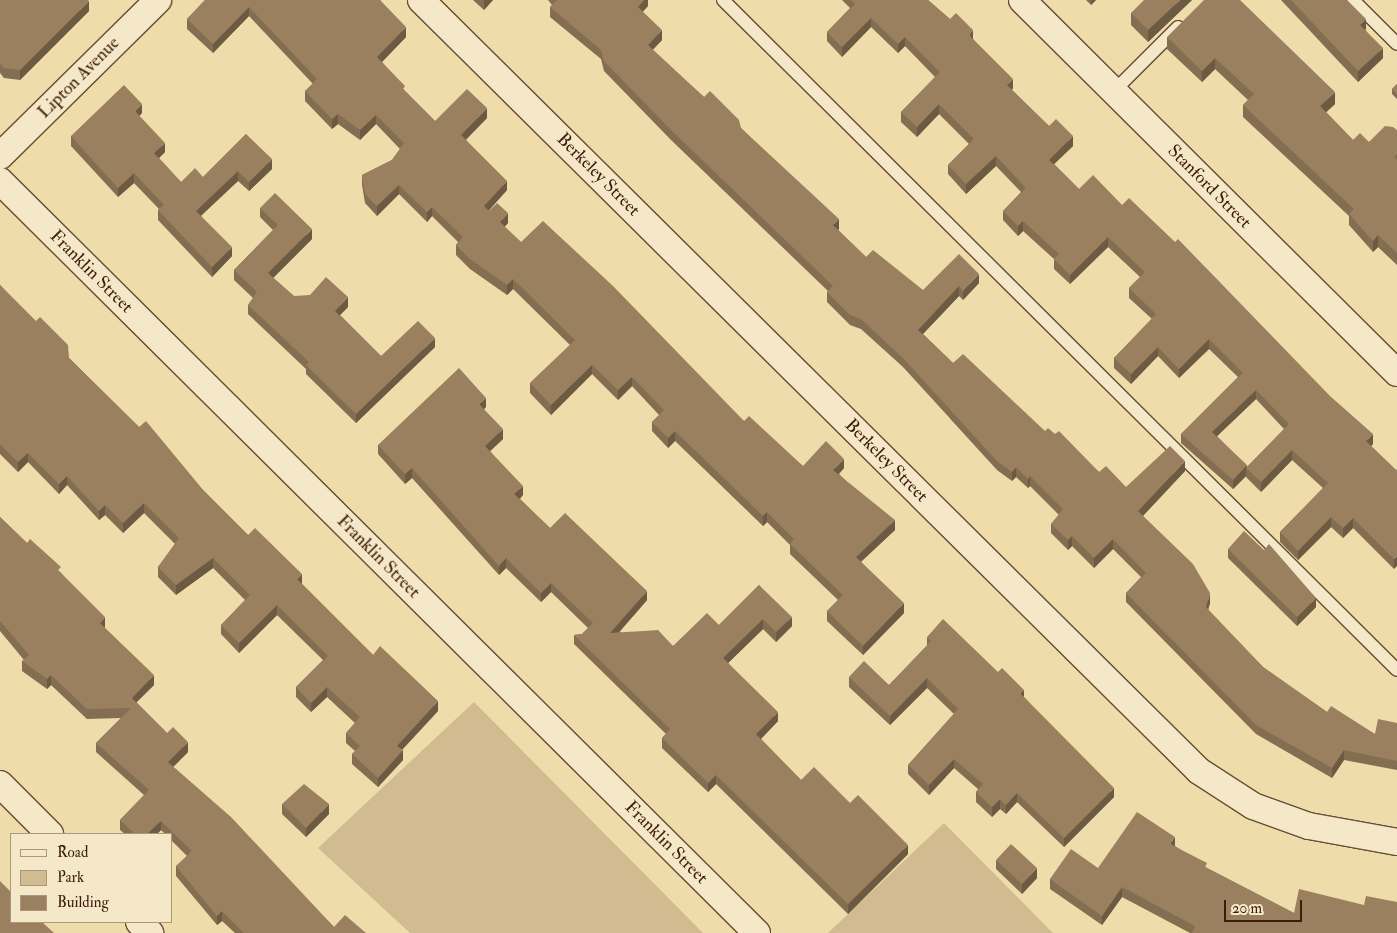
<!DOCTYPE html>
<style>
body{margin:0}
#map{position:relative;width:1397px;height:933px;overflow:hidden;background:#efdcab;font-family:"IM FELL Double Pica",serif}
div>[style]{position:absolute}
.green>*{inset:0;background:#d1bb90}
.roads{filter:drop-shadow(1px 0 #6a4c34) drop-shadow(-1px 0 #6a4c34) drop-shadow(0 1px #6a4c34) drop-shadow(0 -1px #6a4c34)}
.lane>*{height:12px;margin:-6px;padding:0 6px;transform-origin:6px;border-radius:6px;background:#f5e8c8}
.street>*{height:26px;margin:-13px;padding:0 13px;transform-origin:13px;border-radius:13px;background:#f5e8c8}
.wall>*{inset:0;background:#846e52}
.shaded-wall>*{inset:0;background:#6c5a42}
.building>*{inset:0;background:#9a805f}
span{translate:-50% -50%;white-space:nowrap;text-align:center;line-height:1.15;-webkit-text-stroke:5px #f5e8c8;paint-order:stroke}
.street-label{font-size:18px;color:#3e1c0c}
.legend{position:absolute;left:10px;top:833px;width:162px;height:90px;box-sizing:border-box;background:#f5e8c8;border:1px solid #ac967d;margin:0;padding:6px 9px;list-style:none;font-size:15px;color:#3e1c0c}
.legend li{display:flex;align-items:center;gap:10px;height:25px}
.legend b{width:25px;border:1px solid #ac967d}
.scale{position:absolute;left:1224px;top:900px;width:78px;height:22px;box-sizing:border-box;border:2px solid #3e1c0c;border-top:0;padding-left:6px;font-size:15px;line-height:18px;white-space:nowrap;color:#3e1c0c;-webkit-text-stroke:4px #f5e8c8;paint-order:stroke}
</style>
<div id="map">
<div class="green">
<div style="clip-path:polygon(474px 702px,703px 933px,410px 933px,318px 848px)"></div>
<div style="clip-path:polygon(944px 823px,1053px 933px,828px 933px)"></div>
</div>
<div class="roads">
<div class="lane">
<div style="left:723px;top:0;width:950px;rotate:44.83deg"></div>
<div style="left:1353px;top:0;width:62px;rotate:45deg"></div>
<div style="left:1113px;top:92px;width:92px;rotate:-45deg"></div>
</div>
<div class="street">
<div style="left:421px;top:0;width:1095px;rotate:44.74deg"></div>
<div style="left:1199px;top:771px;width:64px;rotate:32.9deg"></div>
<div style="left:1253px;top:806px;width:59px;rotate:19.7deg"></div>
<div style="left:1309px;top:826px;width:89px;rotate:10.3deg"></div>
<div style="left:1022px;top:0;width:529px;rotate:44.85deg"></div>
<div style="left:0;top:156px;width:222px;rotate:-44.6deg"></div>
<div style="left:0;top:181px;width:1067px;rotate:44.81deg"></div>
<div style="left:0;top:784px;width:71px;rotate:45deg"></div>
<div style="left:139px;top:922px;width:16px;rotate:45deg"></div>
</div>
</div>
<div class="wall">
<div style="clip-path:polygon(0 0,89px 11px,20px 80px,4px 78px,0 73px)"></div>
<div style="clip-path:polygon(205px 0,380px 0,406px 37px,382px 62px,405px 91px,435px 121px,487px 118px,466px 140px,507px 190px,488px 211px,508px 223px,504px 227px,521px 242px,744px 421px,803px 466px,844px 468px,839px 474px,895px 530px,861px 562px,904px 613px,863px 655px,827px 621px,827px 611px,838px 600px,790px 554px,790px 545px,767px 522px,763px 526px,675px 441px,668px 448px,652px 431px,652px 422px,659px 415px,632px 386px,618px 400px,592px 374px,551px 415px,530px 393px,530px 383px,570px 345px,513px 289px,507px 295px,470px 269px,456px 255px,456px 245px,458px 242px,432px 216px,427px 222px,399px 194px,377px 216px,365px 203px,362px 185px,362px 175px,392px 160px,400px 149px,376px 124px,360px 140px,338px 124px,332px 129px,305px 101px,305px 91px,313px 84px,249px 16px,213px 53px,187px 29px,187px 19px)"></div>
<div style="clip-path:polygon(473px 0,493px 0,484px 10px)"></div>
<div style="clip-path:polygon(548px 0,648px 0,648px 6px,642px 12px,662px 40px,652px 50px,704px 97px,741px 128px,839px 229px,838px 230px,866px 257px,923px 290px,979px 283px,963px 300px,959px 296px,923px 334px,953px 363px,1045px 431px,1055px 434px,1099px 472px,1126px 487px,1185px 471px,1143px 516px,1210px 603px,1208px 610px,1263px 667px,1327px 712px,1375px 734px,1397px 723px,1397px 770px,1344px 760px,1332px 778px,1256px 734px,1126px 602px,1126px 593px,1141px 577px,1113px 549px,1094px 568px,1072px 546px,1068px 550px,1051px 533px,1051px 524px,1059px 515px,1030px 486px,1028px 488px,1016px 477px,1012px 481px,997px 470px,903px 367px,861px 329px,850px 325px,827px 302px,827px 292px,828px 291px,671px 140px,604px 71px,601px 59px,550px 17px,550px 7px,552px 5px)"></div>
<div style="clip-path:polygon(evenodd,842px 0,928px 0,973px 39px,1013px 88px,1012px 90px,1049px 126px,1073px 146px,1054px 164px,1079px 189px,1122px 205px,1373px 444px,1371px 446px,1396px 470px,1394px 569px,1353px 528px,1343px 538px,1331px 527px,1298px 560px,1280px 542px,1280px 532px,1323px 488px,1292px 460px,1261px 492px,1246px 477px,1246px 476px,1233px 489px,1181px 443px,1181px 434px,1238px 377px,1209px 349px,1179px 378px,1158px 356px,1131px 384px,1114px 368px,1114px 358px,1152px 319px,1129px 298px,1129px 288px,1140px 277px,1108px 247px,1070px 284px,1054px 269px,1054px 259px,1023px 231px,1018px 236px,1003px 220px,1003px 211px,1021px 192px,996px 166px,966px 194px,948px 174px,948px 165px,969px 144px,939px 114px,917px 137px,901px 122px,901px 112px,935px 77px,905px 46px,898px 53px,871px 27px,842px 57px,827px 41px,827px 32px,850px 8px,842px 0,1256px 399px,1284px 429px,1247px 467px,1217px 436px,1256px 399px)"></div>
<div style="clip-path:polygon(1086px 0,1096px 0,1091px 5px)"></div>
<div style="clip-path:polygon(1192px 0,1148px 42px,1131px 25px,1131px 13px)"></div>
<div style="clip-path:polygon(1281px 0,1347px 0,1383px 58px,1358px 82px)"></div>
<div style="clip-path:polygon(1167px 37px,1335px 104px,1326px 112px,1353px 140px,1369px 142px,1397px 130px,1397px 265px,1378px 247px,1373px 252px,1349px 225px,1349px 216px,1243px 117px,1243px 105px,1248px 100px,1215px 69px,1202px 82px,1167px 49px)"></div>
<div style="clip-path:polygon(1397px 84px,1397px 99px,1392px 94px,1392px 89px)"></div>
<div style="clip-path:polygon(142px 113px,139px 116px,165px 152px,159px 158px,181px 182px,203px 177px,246px 134px,272px 169px,249px 191px,238px 181px,201px 216px,232px 256px,212px 277px,158px 220px,158px 210px,159px 209px,134px 183px,118px 197px,71px 146px,71px 136px)"></div>
<div style="clip-path:polygon(260px 208px,312px 239px,273px 278px,294px 296px,348px 307px,340px 315px,381px 356px,435px 347px,356px 423px,306px 374px,306px 369px,248px 314px,248px 305px,253px 298px,234px 280px,234px 270px,273px 230px,260px 217px)"></div>
<div style="clip-path:polygon(0 285px,69px 358px,204px 491px,248px 535px,302px 584px,373px 655px,438px 711px,402px 750px,403px 760px,378px 787px,352px 764px,352px 754px,355px 751px,346px 743px,346px 733px,355px 723px,327px 697px,311px 712px,296px 697px,296px 687px,323px 660px,277px 615px,239px 653px,221px 634px,221px 625px,245px 600px,213px 568px,176px 595px,158px 577px,158px 567px,175px 544px,144px 513px,123px 533px,105px 515px,99px 520px,67px 485px,59px 494px,28px 462px,18px 472px,0 454px)"></div>
<div style="clip-path:polygon(486px 407px,484px 409px,503px 439px,490px 451px,523px 495px,520px 499px,550px 528px,647px 600px,619px 632px,673px 646px,719px 625px,759px 585px,792px 626px,776px 642px,763px 629px,728px 663px,778px 721px,761px 739px,801px 780px,850px 803px,908px 854px,848px 914px,716px 784px,708px 792px,662px 748px,662px 738px,666px 734px,574px 644px,574px 635px,582px 634px,588px 628px,551px 592px,541px 602px,506px 568px,499px 575px,412px 478px,405px 484px,378px 454px,378px 445px)"></div>
<div style="clip-path:polygon(0 517px,27px 543px,61px 573px,105px 627px,104px 628px,154px 685px,136px 702px,167px 733px,188px 752px,173px 767px,334px 927px,366px 933px,235px 933px,222px 921px,217px 925px,176px 876px,176px 866px,187px 856px,171px 840px,171px 834px,165px 834px,161px 830px,157px 834px,125px 834px,120px 830px,120px 820px,144px 795px,96px 752px,96px 743px,121px 718px,87px 719px,51px 685px,47px 689px,22px 671px,22px 661px,24px 660px,0 631px)"></div>
<div style="clip-path:polygon(1228px 549px,1316px 607px,1297px 626px,1228px 558px)"></div>
<div style="clip-path:polygon(927px 637px,1024px 697px,1114px 797px,1064px 847px,1017px 802px,1006px 814px,1000px 809px,992px 817px,976px 802px,976px 792px,978px 789px,954px 768px,929px 795px,908px 774px,908px 765px,954px 714px,927px 688px,890px 725px,849px 687px,849px 677px,889px 685px,927px 646px)"></div>
<div style="clip-path:polygon(282px 804px,329px 814px,306px 837px,282px 814px)"></div>
<div style="clip-path:polygon(1175px 846px,1207px 868px,1294px 913px,1397px 933px,1190px 933px,1122px 897px,1102px 925px,1050px 889px,1050px 879px,1098px 868px)"></div>
<div style="clip-path:polygon(996px 860px,1037px 878px,1022px 894px,996px 869px)"></div>
</div>
<div class="shaded-wall">
<div style="clip-path:polygon(484px 0,493px 0,484px 10px)"></div>
<div style="clip-path:polygon(644px 0,648px 0,648px 6px,638px 17px,638px 7px)"></div>
<div style="clip-path:polygon(1091px 0,1096px 0,1091px 5px)"></div>
<div style="clip-path:polygon(1180px 0,1192px 0,1148px 42px,1148px 30px)"></div>
<div style="clip-path:polygon(89px 1px,89px 11px,20px 80px,20px 70px)"></div>
<div style="clip-path:polygon(249px 7px,249px 16px,213px 53px,213px 44px)"></div>
<div style="clip-path:polygon(871px 18px,871px 27px,842px 57px,842px 47px)"></div>
<div style="clip-path:polygon(1366px 19px,1366px 29px,1360px 35px,1360px 25px)"></div>
<div style="clip-path:polygon(406px 27px,406px 37px,377px 67px,377px 57px)"></div>
<div style="clip-path:polygon(662px 30px,662px 40px,648px 55px,648px 45px)"></div>
<div style="clip-path:polygon(973px 30px,973px 40px,969px 35px)"></div>
<div style="clip-path:polygon(905px 37px,905px 46px,898px 53px,898px 44px)"></div>
<div style="clip-path:polygon(1383px 48px,1383px 58px,1358px 82px,1358px 71px)"></div>
<div style="clip-path:polygon(1215px 58px,1215px 69px,1202px 82px,1202px 71px)"></div>
<div style="clip-path:polygon(1013px 79px,1013px 88px,1007px 95px,1007px 85px)"></div>
<div style="clip-path:polygon(1335px 92px,1335px 104px,1320px 118px,1320px 106px)"></div>
<div style="clip-path:polygon(142px 104px,142px 113px,135px 121px,135px 111px)"></div>
<div style="clip-path:polygon(939px 104px,939px 114px,917px 137px,917px 127px)"></div>
<div style="clip-path:polygon(487px 108px,487px 118px,461px 144px,461px 135px)"></div>
<div style="clip-path:polygon(338px 114px,338px 124px,332px 129px,332px 119px)"></div>
<div style="clip-path:polygon(376px 115px,376px 124px,360px 140px,360px 130px)"></div>
<div style="clip-path:polygon(1073px 136px,1073px 146px,1049px 169px,1049px 160px)"></div>
<div style="clip-path:polygon(165px 143px,165px 152px,154px 163px,154px 153px)"></div>
<div style="clip-path:polygon(996px 156px,996px 166px,966px 194px,966px 184px)"></div>
<div style="clip-path:polygon(272px 159px,272px 169px,249px 191px,249px 182px)"></div>
<div style="clip-path:polygon(238px 171px,238px 181px,196px 220px,196px 211px)"></div>
<div style="clip-path:polygon(134px 173px,134px 183px,118px 197px,118px 188px)"></div>
<div style="clip-path:polygon(507px 181px,507px 190px,484px 216px,484px 206px)"></div>
<div style="clip-path:polygon(399px 185px,399px 194px,377px 216px,377px 206px)"></div>
<div style="clip-path:polygon(432px 207px,432px 216px,427px 222px,427px 212px)"></div>
<div style="clip-path:polygon(508px 213px,508px 223px,500px 232px,500px 222px)"></div>
<div style="clip-path:polygon(839px 219px,839px 229px,833px 235px,833px 225px)"></div>
<div style="clip-path:polygon(1023px 221px,1023px 231px,1018px 236px,1018px 226px)"></div>
<div style="clip-path:polygon(312px 229px,312px 239px,268px 283px,268px 273px)"></div>
<div style="clip-path:polygon(1378px 235px,1378px 247px,1373px 252px,1373px 241px)"></div>
<div style="clip-path:polygon(1108px 237px,1108px 247px,1070px 284px,1070px 275px)"></div>
<div style="clip-path:polygon(232px 247px,232px 256px,212px 277px,212px 267px)"></div>
<div style="clip-path:polygon(979px 274px,979px 283px,963px 300px,963px 291px)"></div>
<div style="clip-path:polygon(513px 279px,513px 289px,507px 295px,507px 285px)"></div>
<div style="clip-path:polygon(959px 286px,959px 296px,918px 339px,918px 330px)"></div>
<div style="clip-path:polygon(348px 297px,348px 307px,335px 320px,335px 311px)"></div>
<div style="clip-path:polygon(435px 338px,435px 347px,356px 423px,356px 414px)"></div>
<div style="clip-path:polygon(1209px 339px,1209px 349px,1179px 378px,1179px 369px)"></div>
<div style="clip-path:polygon(1158px 347px,1158px 356px,1131px 384px,1131px 374px)"></div>
<div style="clip-path:polygon(592px 365px,592px 374px,551px 415px,551px 405px)"></div>
<div style="clip-path:polygon(632px 377px,632px 386px,618px 400px,618px 390px)"></div>
<div style="clip-path:polygon(1256px 390px,1256px 399px,1212px 441px,1212px 432px)"></div>
<div style="clip-path:polygon(486px 398px,486px 407px,479px 414px,479px 404px)"></div>
<div style="clip-path:polygon(503px 429px,503px 439px,485px 456px,485px 446px)"></div>
<div style="clip-path:polygon(675px 431px,675px 441px,668px 448px,668px 438px)"></div>
<div style="clip-path:polygon(1373px 434px,1373px 444px,1366px 451px,1366px 441px)"></div>
<div style="clip-path:polygon(1292px 450px,1292px 460px,1261px 492px,1261px 482px)"></div>
<div style="clip-path:polygon(28px 453px,28px 462px,18px 472px,18px 462px)"></div>
<div style="clip-path:polygon(844px 459px,844px 468px,833px 480px,833px 470px)"></div>
<div style="clip-path:polygon(1185px 461px,1185px 471px,1138px 521px,1138px 511px)"></div>
<div style="clip-path:polygon(1247px 465px,1247px 468px,1246px 468px,1246px 476px,1233px 489px,1233px 480px)"></div>
<div style="clip-path:polygon(1016px 467px,1016px 477px,1012px 481px,1012px 472px)"></div>
<div style="clip-path:polygon(412px 468px,412px 478px,405px 484px,405px 474px)"></div>
<div style="clip-path:polygon(67px 476px,67px 485px,59px 494px,59px 484px)"></div>
<div style="clip-path:polygon(1030px 476px,1030px 486px,1028px 488px,1028px 479px)"></div>
<div style="clip-path:polygon(523px 486px,523px 495px,514px 503px,514px 494px)"></div>
<div style="clip-path:polygon(144px 503px,144px 513px,123px 533px,123px 523px)"></div>
<div style="clip-path:polygon(105px 505px,105px 515px,99px 520px,99px 511px)"></div>
<div style="clip-path:polygon(767px 512px,767px 522px,763px 526px,763px 516px)"></div>
<div style="clip-path:polygon(1331px 517px,1331px 527px,1298px 560px,1298px 551px)"></div>
<div style="clip-path:polygon(1353px 518px,1353px 528px,1343px 538px,1343px 528px)"></div>
<div style="clip-path:polygon(895px 520px,895px 530px,856px 566px,856px 557px)"></div>
<div style="clip-path:polygon(1072px 536px,1072px 546px,1068px 550px,1068px 540px)"></div>
<div style="clip-path:polygon(1113px 539px,1113px 549px,1094px 568px,1094px 558px)"></div>
<div style="clip-path:polygon(1397px 556px,1397px 566px,1394px 569px,1394px 559px)"></div>
<div style="clip-path:polygon(213px 558px,213px 568px,176px 595px,176px 585px)"></div>
<div style="clip-path:polygon(506px 558px,506px 568px,499px 575px,499px 566px)"></div>
<div style="clip-path:polygon(302px 574px,302px 584px,297px 589px,297px 579px)"></div>
<div style="clip-path:polygon(551px 583px,551px 592px,541px 602px,541px 593px)"></div>
<div style="clip-path:polygon(647px 591px,647px 600px,610px 643px,610px 633px)"></div>
<div style="clip-path:polygon(1210px 593px,1210px 603px,1206px 617px,1206px 607px)"></div>
<div style="clip-path:polygon(1316px 598px,1316px 607px,1297px 626px,1297px 617px)"></div>
<div style="clip-path:polygon(904px 603px,904px 613px,863px 655px,863px 646px)"></div>
<div style="clip-path:polygon(277px 605px,277px 615px,239px 653px,239px 643px)"></div>
<div style="clip-path:polygon(105px 617px,105px 627px,100px 633px,100px 623px)"></div>
<div style="clip-path:polygon(792px 617px,792px 626px,776px 642px,776px 632px)"></div>
<div style="clip-path:polygon(763px 619px,763px 629px,723px 668px,723px 658px)"></div>
<div style="clip-path:polygon(51px 675px,51px 685px,47px 689px,47px 679px)"></div>
<div style="clip-path:polygon(154px 675px,154px 685px,132px 707px,132px 698px)"></div>
<div style="clip-path:polygon(927px 678px,927px 688px,890px 725px,890px 716px)"></div>
<div style="clip-path:polygon(327px 687px,327px 697px,311px 712px,311px 703px)"></div>
<div style="clip-path:polygon(1024px 690px,1024px 699px,1020px 693px)"></div>
<div style="clip-path:polygon(438px 701px,438px 711px,397px 755px,397px 746px)"></div>
<div style="clip-path:polygon(778px 712px,778px 721px,756px 744px,756px 734px)"></div>
<div style="clip-path:polygon(188px 742px,188px 752px,168px 772px,168px 762px)"></div>
<div style="clip-path:polygon(403px 750px,403px 760px,378px 787px,378px 778px)"></div>
<div style="clip-path:polygon(1344px 750px,1344px 760px,1332px 778px,1332px 768px)"></div>
<div style="clip-path:polygon(954px 759px,954px 768px,929px 795px,929px 785px)"></div>
<div style="clip-path:polygon(716px 775px,716px 784px,708px 792px,708px 783px)"></div>
<div style="clip-path:polygon(1114px 788px,1114px 797px,1064px 847px,1064px 838px)"></div>
<div style="clip-path:polygon(1017px 793px,1017px 802px,1006px 814px,1006px 805px)"></div>
<div style="clip-path:polygon(1000px 799px,1000px 809px,992px 817px,992px 807px)"></div>
<div style="clip-path:polygon(329px 804px,329px 814px,306px 837px,306px 828px)"></div>
<div style="clip-path:polygon(161px 821px,161px 830px,157px 834px,147px 834px)"></div>
<div style="clip-path:polygon(1175px 837px,1175px 847px,1170px 844px)"></div>
<div style="clip-path:polygon(908px 845px,908px 854px,848px 914px,848px 904px)"></div>
<div style="clip-path:polygon(1037px 868px,1037px 878px,1022px 894px,1022px 884px)"></div>
<div style="clip-path:polygon(1122px 887px,1122px 897px,1102px 925px,1102px 916px)"></div>
<div style="clip-path:polygon(222px 911px,222px 921px,217px 925px,217px 916px)"></div>
</div>
<div class="building">
<div style="clip-path:polygon(0 0,88px 0,89px 1px,20px 70px,4px 68px,0 63px)"></div>
<div style="clip-path:polygon(205px 0,380px 0,406px 27px,377px 57px,405px 86px,403px 89px,435px 121px,467px 89px,487px 108px,461px 135px,507px 181px,484px 206px,489px 211px,497px 203px,508px 213px,500px 222px,521px 242px,543px 221px,613px 286px,744px 421px,749px 416px,803px 466px,826px 441px,844px 459px,833px 470px,895px 520px,856px 557px,904px 603px,863px 646px,827px 611px,843px 595px,790px 544px,794px 539px,767px 512px,763px 516px,675px 431px,668px 438px,652px 422px,664px 410px,632px 377px,618px 390px,592px 365px,551px 405px,530px 383px,575px 340px,513px 279px,507px 285px,470px 259px,456px 245px,463px 237px,432px 207px,427px 212px,399px 185px,377px 206px,365px 194px,362px 175px,392px 160px,404px 143px,376px 115px,360px 130px,338px 114px,332px 119px,305px 91px,317px 79px,249px 7px,213px 44px,187px 19px)"></div>
<div style="clip-path:polygon(557px 0,644px 0,638px 7px,662px 30px,648px 45px,704px 97px,710px 91px,739px 120px,741px 128px,839px 219px,833px 225px,866px 257px,873px 250px,923px 290px,959px 254px,979px 274px,963px 291px,959px 286px,918px 330px,953px 363px,963px 354px,1045px 431px,1048px 428px,1055px 434px,1059px 431px,1099px 472px,1106px 466px,1126px 487px,1170px 446px,1185px 461px,1138px 511px,1193px 564px,1210px 593px,1206px 607px,1263px 667px,1327px 712px,1331px 706px,1375px 734px,1378px 719px,1397px 723px,1397px 761px,1344px 750px,1332px 768px,1256px 725px,1126px 593px,1146px 573px,1113px 539px,1094px 558px,1072px 536px,1068px 540px,1051px 524px,1063px 509px,1030px 476px,1028px 479px,1016px 467px,1012px 472px,997px 461px,903px 358px,861px 319px,850px 315px,827px 292px,833px 286px,671px 130px,604px 61px,601px 50px,550px 7px)"></div>
<div style="clip-path:polygon(851px 0,928px 0,950px 19px,956px 13px,973px 30px,969px 35px,1013px 79px,1007px 85px,1049px 126px,1056px 119px,1073px 136px,1049px 160px,1079px 189px,1093px 175px,1122px 205px,1129px 198px,1175px 242px,1178px 239px,1330px 396px,1373px 434px,1366px 441px,1396px 470px,1397px 469px,1397px 556px,1394px 559px,1353px 518px,1343px 528px,1331px 517px,1298px 551px,1280px 532px,1328px 483px,1292px 450px,1261px 482px,1246px 468px,1289px 424px,1256px 390px,1212px 432px,1247px 465px,1233px 480px,1181px 434px,1243px 373px,1209px 339px,1179px 369px,1158px 347px,1131px 374px,1114px 358px,1156px 314px,1129px 288px,1145px 272px,1108px 237px,1070px 275px,1054px 259px,1059px 254px,1023px 221px,1018px 226px,1003px 211px,1026px 188px,996px 156px,966px 184px,948px 165px,974px 139px,939px 104px,917px 127px,901px 112px,940px 72px,905px 37px,898px 44px,871px 18px,842px 47px,827px 32px,855px 4px)"></div>
<div style="clip-path:polygon(1144px 0,1180px 0,1148px 30px,1131px 13px)"></div>
<div style="clip-path:polygon(1204px 0,1240px 0,1335px 92px,1320px 106px,1353px 140px,1360px 133px,1369px 142px,1385px 126px,1393px 127px,1397px 130px,1397px 154px,1394px 157px,1397px 160px,1397px 253px,1378px 235px,1373px 241px,1349px 214px,1354px 209px,1243px 105px,1254px 94px,1215px 58px,1202px 71px,1167px 37px)"></div>
<div style="clip-path:polygon(1291px 0,1347px 0,1366px 19px,1360px 25px,1383px 48px,1358px 71px)"></div>
<div style="clip-path:polygon(1397px 84px,1397px 94px,1392px 89px)"></div>
<div style="clip-path:polygon(124px 85px,142px 104px,135px 111px,165px 143px,154px 153px,181px 182px,195px 168px,203px 177px,246px 134px,272px 159px,249px 182px,238px 171px,196px 211px,232px 247px,212px 267px,158px 210px,164px 205px,134px 173px,118px 188px,71px 136px)"></div>
<div style="clip-path:polygon(275px 193px,312px 229px,268px 273px,294px 296px,310px 295px,326px 277px,348px 297px,335px 311px,381px 356px,418px 321px,435px 338px,356px 414px,306px 365px,309px 362px,248px 305px,257px 292px,234px 270px,278px 225px,260px 208px)"></div>
<div style="clip-path:polygon(0 285px,36px 321px,40px 317px,68px 345px,69px 358px,139px 427px,146px 421px,204px 491px,248px 535px,255px 528px,302px 574px,297px 579px,373px 655px,380px 646px,438px 701px,397px 746px,403px 750px,378px 778px,352px 754px,360px 746px,346px 733px,360px 717px,327px 687px,311px 703px,296px 687px,328px 656px,277px 605px,239px 643px,221px 625px,250px 595px,213px 558px,176px 585px,158px 567px,179px 538px,144px 503px,123px 523px,105px 505px,99px 511px,67px 476px,59px 484px,28px 453px,18px 462px,0 444px)"></div>
<div style="clip-path:polygon(459px 368px,486px 398px,479px 404px,503px 429px,485px 446px,523px 486px,514px 494px,550px 528px,565px 513px,647px 591px,610px 633px,658px 630px,673px 646px,707px 613px,719px 625px,759px 585px,792px 617px,776px 632px,763px 619px,723px 658px,778px 712px,756px 734px,801px 780px,814px 767px,850px 803px,858px 795px,908px 845px,848px 904px,716px 775px,708px 783px,662px 738px,670px 729px,574px 635px,582px 634px,593px 623px,551px 583px,541px 593px,506px 558px,499px 566px,412px 468px,405px 474px,378px 445px)"></div>
<div style="clip-path:polygon(0 517px,27px 543px,30px 539px,61px 567px,58px 570px,105px 617px,100px 623px,154px 675px,132px 698px,167px 733px,173px 727px,188px 742px,168px 762px,231px 817px,334px 927px,345px 915px,366px 933px,244px 933px,222px 911px,217px 916px,176px 866px,192px 851px,161px 821px,147px 834px,135px 834px,120px 820px,149px 790px,96px 743px,131px 708px,87px 709px,51px 675px,47px 679px,22px 661px,29px 655px,0 621px)"></div>
<div style="clip-path:polygon(1244px 531px,1264px 550px,1269px 544px,1316px 598px,1297px 617px,1228px 549px)"></div>
<div style="clip-path:polygon(943px 619px,998px 672px,1002px 668px,1024px 690px,1020px 693px,1114px 788px,1064px 838px,1017px 793px,1006px 805px,1000px 799px,992px 807px,976px 792px,983px 784px,954px 759px,929px 785px,908px 765px,958px 709px,927px 678px,890px 716px,849px 677px,864px 661px,889px 685px,931px 641px,927px 637px)"></div>
<div style="clip-path:polygon(304px 784px,329px 804px,306px 828px,282px 804px)"></div>
<div style="clip-path:polygon(1137px 812px,1175px 837px,1170px 844px,1207px 863px,1205px 867px,1294px 913px,1299px 889px,1364px 905px,1366px 896px,1397px 902px,1397px 933px,1192px 933px,1195px 926px,1122px 887px,1102px 916px,1050px 879px,1071px 849px,1098px 868px)"></div>
<div style="clip-path:polygon(1011px 844px,1037px 868px,1022px 884px,996px 860px)"></div>
<div style="clip-path:polygon(0 881px,11px 892px,11px 922px,42px 922px,54px 933px,0 933px)"></div>
</div>
<div class="street-label">
<span style="left:79px;top:78px;rotate:-45deg">Lipton Avenue</span>
<span style="left:598px;top:175px;rotate:45deg">Berkeley Street</span>
<span style="left:1209px;top:187px;rotate:45deg">Stanford Street</span>
<span style="left:91px;top:272px;rotate:45deg">Franklin Street</span>
<span style="left:886px;top:461px;rotate:45deg">Berkeley Street</span>
<span style="left:378px;top:557px;rotate:45deg">Franklin Street</span>
<span style="left:666px;top:843px;rotate:45deg">Franklin Street</span>
</div>
<ul class="legend">
<li><b style="height:6px;background:#f5e8c8"></b>Road</li>
<li><b style="height:14px;background:#d1bb90"></b>Park</li>
<li><b style="height:14px;background:#9a805f"></b>Building</li>
</ul>
<div class="scale">20 m</div>
</div>
